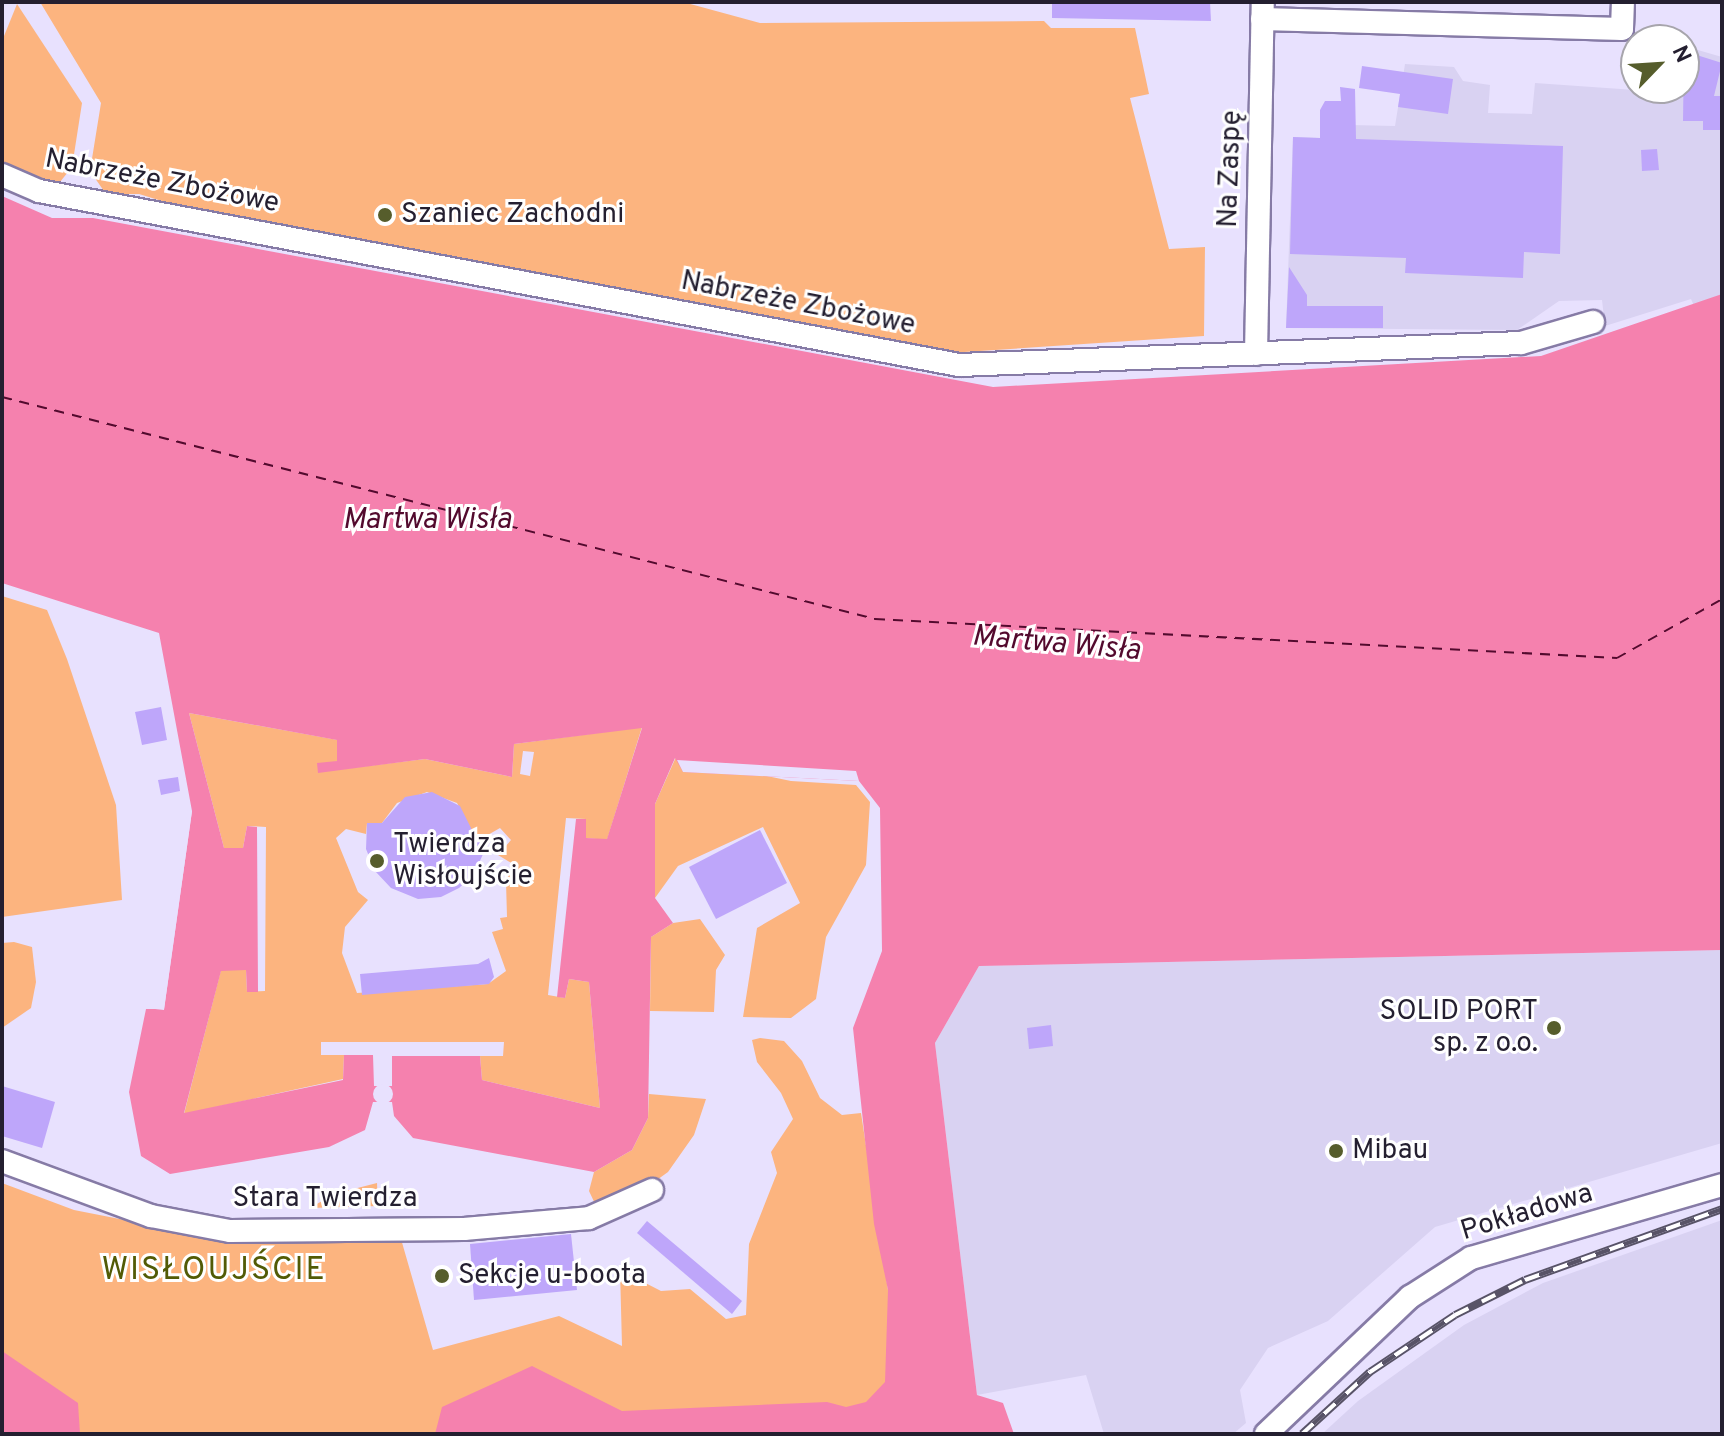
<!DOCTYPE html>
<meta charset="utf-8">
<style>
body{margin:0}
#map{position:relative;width:1724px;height:1436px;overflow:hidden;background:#e8e1fe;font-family:Overpass,sans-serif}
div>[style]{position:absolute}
.built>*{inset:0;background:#d9d2f2}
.green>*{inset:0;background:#fcb47f}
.water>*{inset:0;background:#f581ae}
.pier>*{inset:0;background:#e8e1fe}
.round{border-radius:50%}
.ferry>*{height:2px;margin-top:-1px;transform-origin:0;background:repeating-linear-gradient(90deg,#530a2e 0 10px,transparent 0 18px)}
.building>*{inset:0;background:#bea6fa}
.roads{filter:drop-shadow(2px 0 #867ba6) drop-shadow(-2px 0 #867ba6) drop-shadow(0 2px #867ba6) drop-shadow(0 -2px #867ba6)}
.minor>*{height:22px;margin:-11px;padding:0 11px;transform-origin:11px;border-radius:11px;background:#fff}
.rail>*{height:8px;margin-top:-4px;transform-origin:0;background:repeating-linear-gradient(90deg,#fff 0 15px,#585367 0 30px);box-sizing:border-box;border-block:2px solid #585367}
.dots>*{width:22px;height:22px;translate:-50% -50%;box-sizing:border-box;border:4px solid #fff;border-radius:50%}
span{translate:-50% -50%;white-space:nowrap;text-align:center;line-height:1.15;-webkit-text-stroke:6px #fff;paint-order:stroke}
.street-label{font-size:28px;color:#241f30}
.poi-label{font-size:28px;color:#241f30}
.left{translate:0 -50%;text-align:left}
.right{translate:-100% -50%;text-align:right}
.water-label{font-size:30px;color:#530a2e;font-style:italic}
.quarter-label{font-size:32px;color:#525b06;letter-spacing:2px}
.frame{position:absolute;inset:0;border:4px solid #241f30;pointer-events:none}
.north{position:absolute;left:1620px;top:24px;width:80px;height:80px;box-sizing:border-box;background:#fff;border:2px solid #a7a5ac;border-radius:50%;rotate:65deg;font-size:22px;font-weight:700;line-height:32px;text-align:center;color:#241f30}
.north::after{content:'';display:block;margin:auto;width:28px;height:36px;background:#565d2c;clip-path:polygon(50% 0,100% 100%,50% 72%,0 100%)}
</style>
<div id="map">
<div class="built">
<div style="clip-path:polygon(1684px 46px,1722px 57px,1722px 294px,1694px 306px,1691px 299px,1605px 326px,1602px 300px,1559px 301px,1517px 330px,1286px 328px,1293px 137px,1350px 139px,1350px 125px,1395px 126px,1405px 64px,1454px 67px,1463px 81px,1490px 85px,1488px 113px,1532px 114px,1535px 83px,1635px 90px,1636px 80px,1636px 88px,1684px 88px)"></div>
<div style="clip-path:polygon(1722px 950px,1722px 1143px,1435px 1227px,1328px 1321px,1268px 1348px,1240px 1390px,1246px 1423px,1233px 1434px,1104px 1434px,1086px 1375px,977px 1395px,935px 1043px,979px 966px)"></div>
<div style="clip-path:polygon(1722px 1220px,1722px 1434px,1322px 1434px,1358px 1401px,1464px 1325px,1543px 1283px)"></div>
</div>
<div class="green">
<div style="clip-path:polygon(40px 2px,683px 2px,760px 23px,1044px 21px,1051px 28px,1135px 28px,1149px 94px,1130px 98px,1169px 249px,1205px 247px,1204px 336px,949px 353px,198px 212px,139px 194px,106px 194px,90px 171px,101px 103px)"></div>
<div style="clip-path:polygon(17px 4px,82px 103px,72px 167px,60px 182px,48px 184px,2px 167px,2px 41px)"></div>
<div style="clip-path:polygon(2px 596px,47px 610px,67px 659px,116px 805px,122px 900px,2px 917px)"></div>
<div style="clip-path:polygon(evenodd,189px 713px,338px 740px,337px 761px,318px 772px,425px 759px,512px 777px,514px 744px,642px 727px,607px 840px,586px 838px,586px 819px,566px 818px,548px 995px,565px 998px,569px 979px,589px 982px,600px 1108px,482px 1080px,480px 1056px,503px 1056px,504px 1042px,321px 1042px,321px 1055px,344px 1055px,343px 1079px,184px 1114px,221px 970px,246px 970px,247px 992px,265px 991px,266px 827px,247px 826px,243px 848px,224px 848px,189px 713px,523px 751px,534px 752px,530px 776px,520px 774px,523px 751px,189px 713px,427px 792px,457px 803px,473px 833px,486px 836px,500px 828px,511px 840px,498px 855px,513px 864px,506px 882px,507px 917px,500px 918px,503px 929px,492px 932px,506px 971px,488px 984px,357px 993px,342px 953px,345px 927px,368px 900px,358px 892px,336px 838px,346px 829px,366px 834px,367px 823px,382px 823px,397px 803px,427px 792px)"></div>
<div style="clip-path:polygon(676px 757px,791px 781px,856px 785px,870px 802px,866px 865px,826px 937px,816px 999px,791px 1018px,743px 1017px,757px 928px,800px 903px,763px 827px,678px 866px,655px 898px,655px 804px)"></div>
<div style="clip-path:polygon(700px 919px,725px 955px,716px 970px,714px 1012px,650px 1011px,651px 937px,673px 923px)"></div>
<div style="clip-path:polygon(14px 942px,32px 947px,36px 982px,31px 1008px,2px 1028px,2px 943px)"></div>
<div style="clip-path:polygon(760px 1038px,784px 1041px,802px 1061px,820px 1098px,842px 1115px,861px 1113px,888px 1290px,916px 1319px,876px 1422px,572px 1434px,2px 1434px,2px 1183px,74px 1210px,206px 1236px,401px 1239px,433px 1350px,559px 1316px,622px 1346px,620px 1270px,661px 1291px,690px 1289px,726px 1319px,746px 1315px,749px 1244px,777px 1173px,771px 1152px,793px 1119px,781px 1093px,757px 1062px,752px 1040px)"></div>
<div style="clip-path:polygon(649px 1094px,706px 1099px,694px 1135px,668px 1172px,636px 1195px,598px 1210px,589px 1191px,594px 1172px,632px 1150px,648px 1118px)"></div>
<div style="clip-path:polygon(377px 1183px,378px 1206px,310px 1208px,334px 1194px)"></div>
</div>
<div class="water">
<div style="clip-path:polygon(evenodd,2px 196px,52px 218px,93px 218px,993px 387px,1541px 356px,1722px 294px,1722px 950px,979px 966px,935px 1043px,977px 1395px,1003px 1403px,1014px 1434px,435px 1434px,442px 1407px,532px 1366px,622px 1411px,827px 1402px,846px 1407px,866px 1402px,885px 1382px,888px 1290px,874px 1224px,853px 1028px,882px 951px,880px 808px,859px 781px,683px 772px,675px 758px,655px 804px,655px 898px,673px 923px,651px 937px,648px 1118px,632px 1150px,594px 1172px,413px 1138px,394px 1116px,392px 1102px,373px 1102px,365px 1130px,329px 1147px,170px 1174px,141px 1156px,129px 1092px,146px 1009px,164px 1009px,192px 811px,159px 633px,2px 583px,2px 196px,189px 713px,337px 740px,337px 761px,317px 763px,318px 773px,425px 759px,512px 777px,514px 744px,642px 728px,607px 839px,586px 838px,586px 819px,576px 819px,557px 997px,565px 998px,569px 979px,589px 982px,600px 1108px,482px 1080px,480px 1056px,392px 1056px,392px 1086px,374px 1086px,373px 1055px,344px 1055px,343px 1080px,184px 1113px,221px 971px,246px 970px,247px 992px,258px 992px,257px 827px,247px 826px,243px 848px,224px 848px,189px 713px)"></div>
<div style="clip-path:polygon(2px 1351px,78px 1403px,80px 1434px,2px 1434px)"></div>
</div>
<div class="pier">
<div style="clip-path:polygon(677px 760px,856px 771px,859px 781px,683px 772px)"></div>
<div style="clip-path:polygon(188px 810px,192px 811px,164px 1010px,155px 1009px,161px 1006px)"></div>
<div class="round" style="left:373px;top:1084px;width:20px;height:20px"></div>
</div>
<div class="ferry">
<div style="left:2px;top:397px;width:901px;rotate:14.27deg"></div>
<div style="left:875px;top:619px;width:743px;rotate:3.01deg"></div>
<div style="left:1617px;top:658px;width:120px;rotate:-29.3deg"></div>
</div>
<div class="building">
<div style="clip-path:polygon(1052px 2px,1210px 2px,1211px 21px,1052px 18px)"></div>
<div style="clip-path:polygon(1684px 51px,1722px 63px,1714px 96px,1722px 96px,1722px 130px,1703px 130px,1703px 121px,1683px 121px)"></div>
<div style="clip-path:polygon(1362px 66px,1453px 79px,1448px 114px,1398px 107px,1400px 94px,1359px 88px)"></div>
<div style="clip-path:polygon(1340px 87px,1355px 89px,1356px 139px,1563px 146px,1560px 254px,1524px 252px,1523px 278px,1405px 273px,1406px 258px,1290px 254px,1293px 137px,1320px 138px,1320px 110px,1325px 101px,1341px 101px)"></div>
<div style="clip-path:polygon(1657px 149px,1659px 170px,1642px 171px,1641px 150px)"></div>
<div style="clip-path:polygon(1289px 267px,1307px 295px,1307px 306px,1383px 306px,1383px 328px,1286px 328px)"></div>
<div style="clip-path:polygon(161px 707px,167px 740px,142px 745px,135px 712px)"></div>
<div style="clip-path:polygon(178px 777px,180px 791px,161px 795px,158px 780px)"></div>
<div style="clip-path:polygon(432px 792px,460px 806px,474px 834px,486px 836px,484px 852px,474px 874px,459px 888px,441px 897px,418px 899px,391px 888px,375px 871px,366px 849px,367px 823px,382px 823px,405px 797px)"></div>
<div style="clip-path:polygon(760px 830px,787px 883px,716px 919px,689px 867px)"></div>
<div style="clip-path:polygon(489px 958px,494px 977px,489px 984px,362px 995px,360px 974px,478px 964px)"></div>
<div style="clip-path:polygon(1051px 1025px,1053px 1046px,1029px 1049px,1027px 1028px)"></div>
<div style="clip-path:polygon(2px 1086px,55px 1102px,42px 1148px,2px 1136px)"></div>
<div style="clip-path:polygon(647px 1221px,742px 1301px,732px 1314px,637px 1233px)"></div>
<div style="clip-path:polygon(571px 1234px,577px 1290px,474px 1300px,470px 1244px)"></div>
</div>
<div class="roads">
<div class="minor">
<div style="left:1262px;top:19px;width:360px;rotate:1.6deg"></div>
<div style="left:1622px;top:29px;width:27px;rotate:-88deg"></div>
<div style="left:2px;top:175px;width:40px;rotate:23.4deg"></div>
<div style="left:39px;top:191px;width:936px;rotate:10.71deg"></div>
<div style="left:959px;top:365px;width:562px;rotate:-2.24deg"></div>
<div style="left:1521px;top:343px;width:75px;rotate:-16.3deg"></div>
<div style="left:1256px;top:354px;width:352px;rotate:-88.9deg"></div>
<div style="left:2px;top:1161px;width:159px;rotate:20.3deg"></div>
<div style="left:151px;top:1216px;width:80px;rotate:10.8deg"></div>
<div style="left:230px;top:1231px;width:234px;rotate:-0.5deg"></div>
<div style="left:464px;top:1229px;width:125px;rotate:-5deg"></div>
<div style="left:589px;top:1218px;width:69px;rotate:-24deg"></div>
<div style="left:1266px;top:1434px;width:199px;rotate:-43.6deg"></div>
<div style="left:1410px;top:1297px;width:72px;rotate:-32.6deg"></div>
<div style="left:1471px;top:1258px;width:261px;rotate:-16.2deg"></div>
</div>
</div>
<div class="rail">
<div style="left:1302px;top:1434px;width:92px;rotate:-42.4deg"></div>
<div style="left:1370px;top:1372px;width:102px;rotate:-33.8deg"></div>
<div style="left:1455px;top:1315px;width:78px;rotate:-26.6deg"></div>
<div style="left:1525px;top:1280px;width:209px;rotate:-19.8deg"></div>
</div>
<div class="dots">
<div style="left:385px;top:215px;background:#565d2c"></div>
<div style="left:377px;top:861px;background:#565d2c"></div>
<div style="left:1554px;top:1028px;background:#565d2c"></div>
<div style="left:1336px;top:1151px;background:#565d2c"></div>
<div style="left:442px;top:1276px;background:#565d2c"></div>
</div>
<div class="street-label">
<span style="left:1231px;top:169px;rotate:-88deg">Na Zaspę</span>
<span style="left:162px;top:182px;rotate:11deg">Nabrzeże Zbożowe</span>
<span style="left:798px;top:304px;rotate:11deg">Nabrzeże Zbożowe</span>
<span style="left:325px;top:1199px">Stara Twierdza</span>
<span style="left:1527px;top:1213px;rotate:-17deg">Pokładowa</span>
</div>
<div class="poi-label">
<span class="left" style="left:401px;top:215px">Szaniec Zachodni</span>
<span class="left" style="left:393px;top:861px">Twierdza<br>Wisłoujście</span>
<span class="right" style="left:1538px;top:1028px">SOLID PORT<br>sp. z o.o.</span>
<span class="left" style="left:1352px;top:1151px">Mibau</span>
<span class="left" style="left:458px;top:1276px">Sekcje u-boota</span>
</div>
<div class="water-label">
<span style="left:427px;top:521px">Martwa Wisła</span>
<span style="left:1056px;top:645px;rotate:5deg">Martwa Wisła</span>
</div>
<div class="quarter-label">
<span style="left:214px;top:1271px">WISŁOUJŚCIE</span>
</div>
<div class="frame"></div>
<div class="north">N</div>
</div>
